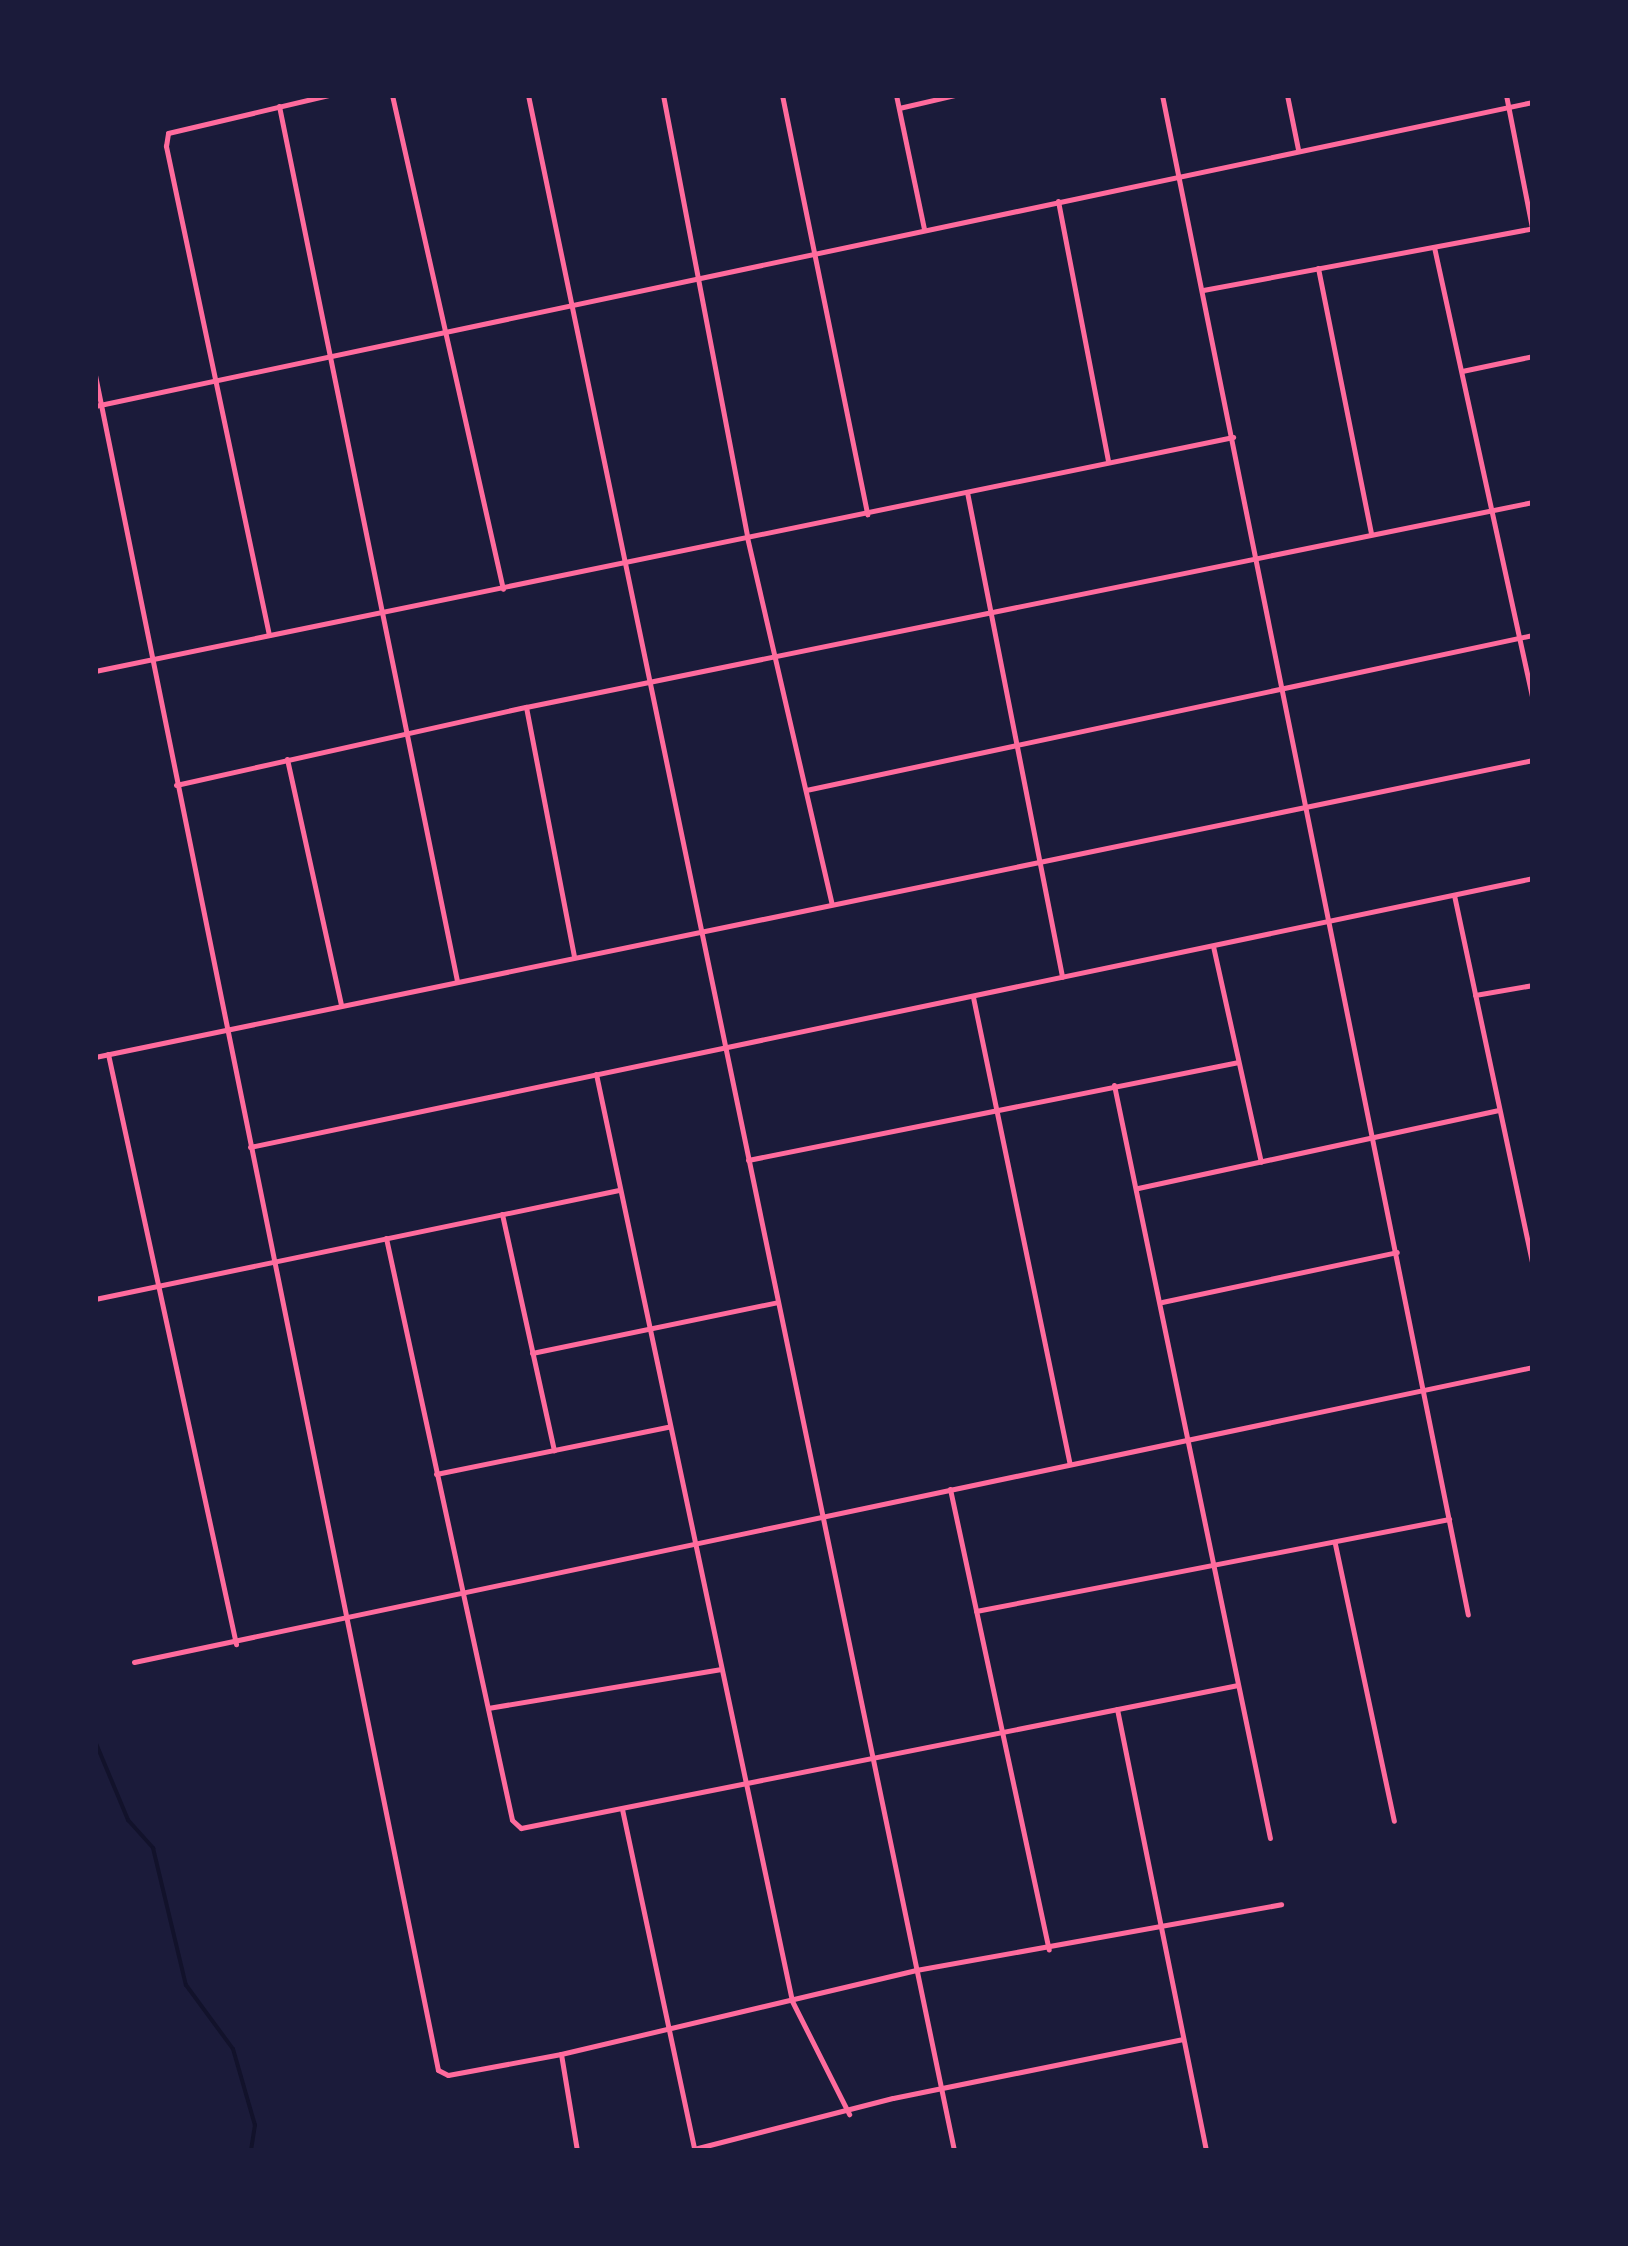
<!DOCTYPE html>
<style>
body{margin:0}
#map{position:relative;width:1628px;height:2246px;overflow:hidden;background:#1b1b3a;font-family:"Space Grotesk",sans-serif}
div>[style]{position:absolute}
.stream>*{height:4px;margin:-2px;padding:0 2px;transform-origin:2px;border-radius:2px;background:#12122b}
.minor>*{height:5px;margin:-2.5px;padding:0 2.5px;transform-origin:2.5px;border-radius:2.5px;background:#ff6b9d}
span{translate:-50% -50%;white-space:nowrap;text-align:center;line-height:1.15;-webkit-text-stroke:10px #1b1b3a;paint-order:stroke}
.frame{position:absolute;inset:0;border:98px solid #1b1b3a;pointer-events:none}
</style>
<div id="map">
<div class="stream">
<div style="left:95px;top:1741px;width:86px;rotate:67.3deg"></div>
<div style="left:128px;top:1820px;width:38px;rotate:48deg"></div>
<div style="left:153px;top:1848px;width:141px;rotate:76.5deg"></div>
<div style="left:186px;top:1985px;width:79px;rotate:53.7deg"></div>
<div style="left:233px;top:2049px;width:79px;rotate:73.9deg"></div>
<div style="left:255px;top:2125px;width:26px;rotate:99deg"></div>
</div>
<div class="minor">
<div style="left:392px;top:95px;width:506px;rotate:77.34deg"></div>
<div style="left:528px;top:95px;width:2100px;rotate:78.29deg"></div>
<div style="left:663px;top:95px;width:450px;rotate:79.2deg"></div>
<div style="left:747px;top:537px;width:375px;rotate:77deg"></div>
<div style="left:782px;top:95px;width:428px;rotate:78.5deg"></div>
<div style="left:896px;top:95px;width:137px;rotate:78.2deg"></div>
<div style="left:1162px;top:95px;width:1550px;rotate:78.62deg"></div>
<div style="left:1287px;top:95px;width:55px;rotate:78.5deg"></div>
<div style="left:1506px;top:95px;width:136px;rotate:78.9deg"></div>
<div style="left:279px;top:106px;width:893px;rotate:78.5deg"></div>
<div style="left:899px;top:108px;width:57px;rotate:-13.1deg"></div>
<div style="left:1058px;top:201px;width:265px;rotate:79.1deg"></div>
<div style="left:1434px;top:247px;width:465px;rotate:77.7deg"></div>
<div style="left:1318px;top:268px;width:270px;rotate:78.7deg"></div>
<div style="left:1203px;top:290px;width:336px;rotate:-10.6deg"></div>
<div style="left:1462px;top:371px;width:73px;rotate:-11.9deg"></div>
<div style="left:95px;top:375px;width:1729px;rotate:78.56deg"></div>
<div style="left:438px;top:2070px;width:11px;rotate:27deg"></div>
<div style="left:448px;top:2075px;width:115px;rotate:-10.5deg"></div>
<div style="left:561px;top:2054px;width:365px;rotate:-13.3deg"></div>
<div style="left:916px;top:1970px;width:371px;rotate:-10.2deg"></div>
<div style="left:95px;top:406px;width:1470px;rotate:-11.94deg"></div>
<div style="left:967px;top:492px;width:494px;rotate:78.9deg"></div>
<div style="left:269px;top:635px;width:500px;rotate:-101.9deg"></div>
<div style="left:166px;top:146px;width:13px;rotate:-81deg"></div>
<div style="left:168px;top:133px;width:165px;rotate:-13.3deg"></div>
<div style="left:95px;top:671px;width:1162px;rotate:-11.62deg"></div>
<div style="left:526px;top:707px;width:254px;rotate:79.1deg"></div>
<div style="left:287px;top:759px;width:251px;rotate:77.6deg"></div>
<div style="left:176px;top:785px;width:359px;rotate:-12.6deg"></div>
<div style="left:526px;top:707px;width:1028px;rotate:-11.51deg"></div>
<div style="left:806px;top:790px;width:743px;rotate:-12.04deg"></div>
<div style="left:1454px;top:895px;width:380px;rotate:78deg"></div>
<div style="left:1213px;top:946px;width:221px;rotate:77.5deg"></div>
<div style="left:1475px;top:995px;width:59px;rotate:-9.8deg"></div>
<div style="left:973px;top:997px;width:477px;rotate:78.3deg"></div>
<div style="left:108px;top:1054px;width:604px;rotate:77.76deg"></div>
<div style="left:95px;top:1057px;width:1468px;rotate:-11.67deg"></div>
<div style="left:596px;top:1074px;width:947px;rotate:78.06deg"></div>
<div style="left:792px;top:2001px;width:127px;rotate:63.2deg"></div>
<div style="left:1114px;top:1085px;width:769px;rotate:78.3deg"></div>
<div style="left:250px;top:1147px;width:1311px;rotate:-11.84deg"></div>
<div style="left:748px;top:1160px;width:499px;rotate:-11.3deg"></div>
<div style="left:1138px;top:1188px;width:369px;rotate:-12.2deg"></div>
<div style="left:502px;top:1214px;width:242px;rotate:77.6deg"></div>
<div style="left:386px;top:1238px;width:595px;rotate:77.78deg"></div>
<div style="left:512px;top:1820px;width:12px;rotate:42deg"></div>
<div style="left:521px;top:1828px;width:731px;rotate:-11.28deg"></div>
<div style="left:95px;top:1299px;width:535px;rotate:-11.75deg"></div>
<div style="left:1162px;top:1302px;width:240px;rotate:-12deg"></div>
<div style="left:532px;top:1353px;width:251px;rotate:-11.7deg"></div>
<div style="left:436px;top:1474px;width:237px;rotate:-11.5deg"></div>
<div style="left:950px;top:1489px;width:471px;rotate:77.9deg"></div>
<div style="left:1335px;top:1544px;width:283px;rotate:78deg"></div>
<div style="left:976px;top:1611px;width:482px;rotate:-11deg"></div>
<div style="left:134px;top:1662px;width:1430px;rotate:-11.91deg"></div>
<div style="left:488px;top:1708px;width:235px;rotate:-9.5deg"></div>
<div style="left:1117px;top:1709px;width:451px;rotate:78.6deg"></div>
<div style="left:622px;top:1809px;width:347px;rotate:78deg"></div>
<div style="left:561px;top:2054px;width:98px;rotate:80.6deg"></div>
<div style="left:694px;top:2149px;width:205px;rotate:-14.4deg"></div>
<div style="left:893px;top:2098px;width:296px;rotate:-11.5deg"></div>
</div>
<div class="frame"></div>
</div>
